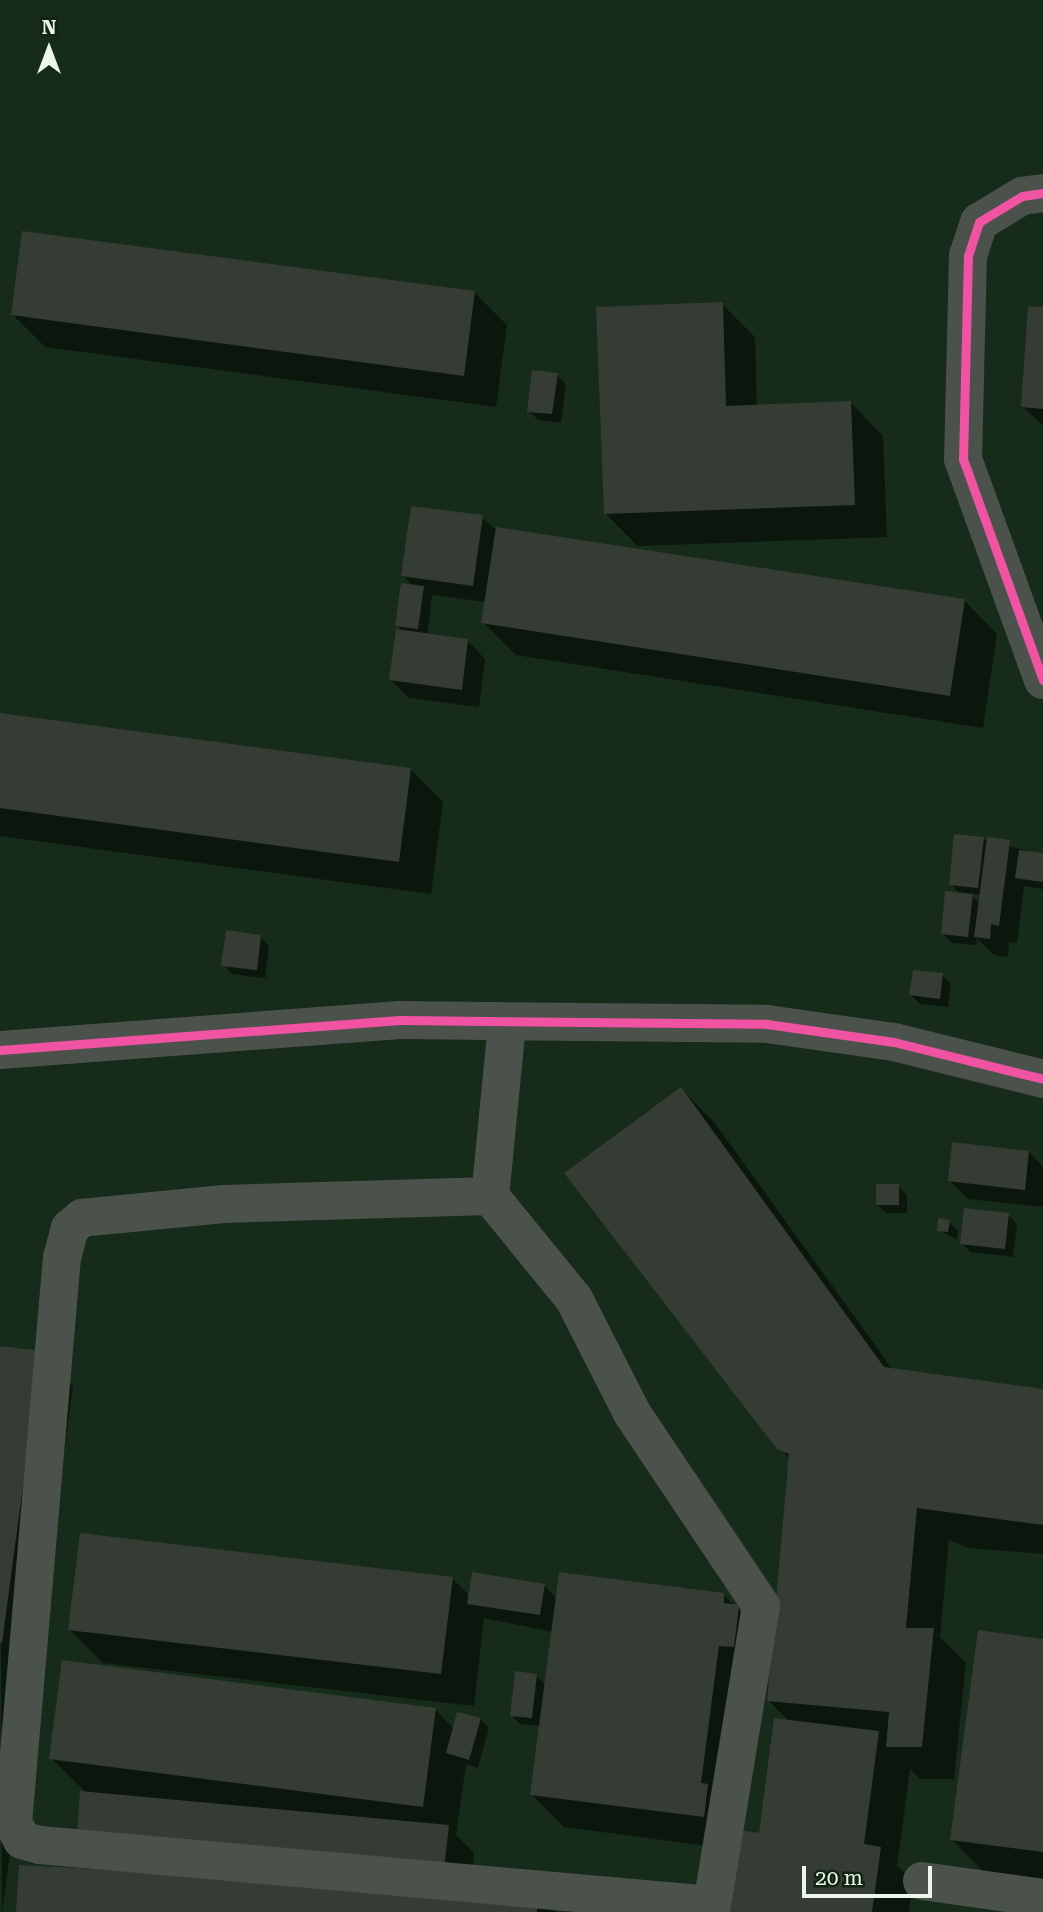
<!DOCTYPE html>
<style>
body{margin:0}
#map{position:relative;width:1043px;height:1912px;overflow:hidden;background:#162018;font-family:"Roboto Serif",serif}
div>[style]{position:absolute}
.built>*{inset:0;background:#162b19}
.shadow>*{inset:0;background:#0007}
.building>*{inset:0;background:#353c34}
.minor>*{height:38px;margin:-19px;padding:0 19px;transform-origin:19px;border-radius:19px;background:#4b514b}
.cycleway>*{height:9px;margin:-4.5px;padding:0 4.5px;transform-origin:4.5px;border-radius:4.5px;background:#f153a3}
span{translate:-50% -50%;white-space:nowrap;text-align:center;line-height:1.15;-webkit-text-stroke:5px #122414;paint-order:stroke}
.north{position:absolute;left:14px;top:14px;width:70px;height:70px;-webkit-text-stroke:5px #122414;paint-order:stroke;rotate:0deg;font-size:19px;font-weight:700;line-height:28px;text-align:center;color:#ecf7ec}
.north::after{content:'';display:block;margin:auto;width:24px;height:32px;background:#ecf7ec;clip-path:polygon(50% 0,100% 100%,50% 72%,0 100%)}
.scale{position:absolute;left:802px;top:1866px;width:130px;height:32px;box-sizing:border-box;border:4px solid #ecf7ec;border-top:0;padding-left:9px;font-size:21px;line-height:24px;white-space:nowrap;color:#ecf7ec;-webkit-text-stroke:5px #122414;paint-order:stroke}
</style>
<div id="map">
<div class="built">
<div style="clip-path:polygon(0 0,1043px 0,1043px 1912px,0 1912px)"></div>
</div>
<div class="shadow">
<div style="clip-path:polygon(474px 292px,507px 325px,496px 407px,45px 347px,13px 315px)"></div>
<div style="clip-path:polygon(722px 304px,755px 337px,757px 406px,851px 403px,883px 436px,887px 537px,638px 546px,605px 513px)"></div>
<div style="clip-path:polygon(1043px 309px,1043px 425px,1023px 407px)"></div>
<div style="clip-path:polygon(557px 375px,566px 384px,561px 423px,538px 420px,529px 411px)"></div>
<div style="clip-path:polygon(482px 517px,497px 531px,965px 601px,997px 634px,983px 728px,516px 655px,483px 622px,486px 602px,432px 595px,427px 635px,467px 640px,485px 659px,479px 707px,409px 698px,391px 680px,404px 632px,397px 625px,413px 586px,403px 576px)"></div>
<div style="clip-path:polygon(0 715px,410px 769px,443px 802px,431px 894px,0 836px)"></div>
<div style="clip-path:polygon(evenodd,983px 839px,1043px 855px,1043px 889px,1024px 886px,1017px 943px,1009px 942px,1008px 957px,994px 955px,977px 938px,976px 945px,952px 943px,943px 934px,961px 895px,951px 884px,983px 839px,970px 894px,981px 895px,980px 904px,970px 894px)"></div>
<div style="clip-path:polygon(260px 937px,269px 946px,265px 978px,232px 974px,223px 965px)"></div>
<div style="clip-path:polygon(942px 975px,951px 984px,948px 1007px,920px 1004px,911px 995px)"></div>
<div style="clip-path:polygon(681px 1089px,714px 1122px,893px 1370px,1043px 1391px,1043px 1554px,968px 1548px,949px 1540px,940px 1637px,966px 1663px,954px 1779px,920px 1779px,910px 1769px,897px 1866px,913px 1881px,909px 1912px,730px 1912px,738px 1850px,564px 1827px,532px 1795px,541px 1726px,520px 1724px,511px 1715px,536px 1675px,546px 1685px,553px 1632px,484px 1618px,474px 1706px,103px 1663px,70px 1630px,452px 1578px,470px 1596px,544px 1585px,557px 1599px,723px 1595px,771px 1640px,739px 1832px,760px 1835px,789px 1721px,768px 1700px,790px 1459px,779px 1447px)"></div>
<div style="clip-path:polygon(1029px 1152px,1043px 1167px,1043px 1207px,968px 1199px,949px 1180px)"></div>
<div style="clip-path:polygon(898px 1186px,907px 1195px,907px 1213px,886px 1213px,877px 1204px)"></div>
<div style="clip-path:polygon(1008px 1215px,1017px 1224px,1013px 1257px,971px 1252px,962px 1243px)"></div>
<div style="clip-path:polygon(949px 1222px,958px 1231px,957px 1240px,939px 1230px)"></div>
<div style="clip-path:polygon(0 1348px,40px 1353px,73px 1386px,2px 1912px)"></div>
<div style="clip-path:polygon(1043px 1641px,1043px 1880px,985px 1873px,952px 1840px)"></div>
<div style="clip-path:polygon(436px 1710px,454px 1729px,480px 1719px,489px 1728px,478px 1768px,466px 1764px,456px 1835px,474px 1853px,471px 1890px,538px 1893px,556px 1912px,18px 1912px,282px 1880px,87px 1793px,51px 1758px)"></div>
</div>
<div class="building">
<div style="clip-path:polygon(22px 231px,475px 291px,464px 376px,11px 315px)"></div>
<div style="clip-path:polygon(723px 302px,726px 406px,851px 401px,855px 505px,604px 514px,596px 307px)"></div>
<div style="clip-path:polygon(1028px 306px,1043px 307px,1043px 409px,1021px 407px)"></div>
<div style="clip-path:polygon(532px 370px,558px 373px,552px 414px,527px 412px)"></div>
<div style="clip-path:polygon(411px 506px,483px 515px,473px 586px,401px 576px)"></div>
<div style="clip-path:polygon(496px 527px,965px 599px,950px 696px,481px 623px)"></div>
<div style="clip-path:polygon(401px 583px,424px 586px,418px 629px,395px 626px)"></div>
<div style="clip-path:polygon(396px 629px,468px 639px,462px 690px,389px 680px)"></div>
<div style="clip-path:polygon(0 713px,411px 768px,399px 862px,0 808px)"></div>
<div style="clip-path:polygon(954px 834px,984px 837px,978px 888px,949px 885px)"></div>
<div style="clip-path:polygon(987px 837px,1010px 840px,999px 926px,991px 924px,990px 939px,974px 937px)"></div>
<div style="clip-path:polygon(1019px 850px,1043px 853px,1043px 882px,1015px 878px)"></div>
<div style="clip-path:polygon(945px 891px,973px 894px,968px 937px,941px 934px)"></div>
<div style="clip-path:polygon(226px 930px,261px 935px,257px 970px,221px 966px)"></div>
<div style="clip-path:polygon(913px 970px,943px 973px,940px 999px,909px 995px)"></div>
<div style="clip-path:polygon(681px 1087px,884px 1367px,1043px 1389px,1043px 1525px,917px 1508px,906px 1628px,934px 1628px,922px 1747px,886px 1747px,889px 1712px,767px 1701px,789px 1454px,777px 1449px,564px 1173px)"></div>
<div style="clip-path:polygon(952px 1142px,1029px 1151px,1025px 1190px,948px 1181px)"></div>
<div style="clip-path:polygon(876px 1184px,899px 1184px,899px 1205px,876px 1205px)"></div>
<div style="clip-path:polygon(964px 1208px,1009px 1213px,1005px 1249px,960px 1244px)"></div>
<div style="clip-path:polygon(938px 1218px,950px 1220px,948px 1232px,937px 1231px)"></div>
<div style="clip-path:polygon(0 1346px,41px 1351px,2px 1643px,0 1643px)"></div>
<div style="clip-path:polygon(80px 1533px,453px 1577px,441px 1674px,68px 1630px)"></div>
<div style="clip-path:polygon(472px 1572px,545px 1584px,540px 1615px,467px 1604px)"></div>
<div style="clip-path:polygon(559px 1572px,724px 1593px,724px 1603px,739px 1605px,734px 1647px,719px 1646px,701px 1783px,708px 1784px,704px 1817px,530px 1795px)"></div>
<div style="clip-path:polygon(978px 1630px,1043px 1639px,1043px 1852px,950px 1840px)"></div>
<div style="clip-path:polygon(62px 1660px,436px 1708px,423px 1807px,49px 1759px)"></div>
<div style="clip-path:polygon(515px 1671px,537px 1674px,532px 1718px,510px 1716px)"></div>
<div style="clip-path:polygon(457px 1712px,481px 1718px,469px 1760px,446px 1753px)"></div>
<div style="clip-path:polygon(774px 1718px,879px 1731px,864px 1844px,881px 1847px,872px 1912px,728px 1912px,739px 1830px,759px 1833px)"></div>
<div style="clip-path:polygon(80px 1791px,449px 1825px,444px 1869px,77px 1835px)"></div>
<div style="clip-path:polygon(19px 1865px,538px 1892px,537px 1912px,16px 1912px)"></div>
</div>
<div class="minor">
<div style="left:1043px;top:193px;width:21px;rotate:172deg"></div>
<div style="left:1022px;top:196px;width:50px;rotate:148.8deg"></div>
<div style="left:979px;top:222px;width:35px;rotate:108deg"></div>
<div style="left:968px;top:255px;width:204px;rotate:91.4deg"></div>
<div style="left:963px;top:459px;width:235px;rotate:70.1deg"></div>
<div style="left:507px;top:1024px;width:173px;rotate:95.6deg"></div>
<div style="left:490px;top:1196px;width:133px;rotate:50.8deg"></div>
<div style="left:574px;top:1299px;width:128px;rotate:63deg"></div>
<div style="left:632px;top:1413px;width:232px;rotate:56.2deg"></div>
<div style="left:761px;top:1606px;width:310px;rotate:99.3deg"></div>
<div style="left:0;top:1050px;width:401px;rotate:-4.3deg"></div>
<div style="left:400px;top:1020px;width:367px;rotate:0.6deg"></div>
<div style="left:767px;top:1024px;width:128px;rotate:8.1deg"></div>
<div style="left:894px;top:1042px;width:154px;rotate:13.9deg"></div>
<div style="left:490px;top:1196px;width:266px;rotate:178.3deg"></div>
<div style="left:224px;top:1204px;width:143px;rotate:174.4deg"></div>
<div style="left:82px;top:1218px;width:16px;rotate:140deg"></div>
<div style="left:70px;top:1228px;width:30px;rotate:105deg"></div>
<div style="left:62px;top:1257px;width:568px;rotate:94.95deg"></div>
<div style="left:13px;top:1823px;width:19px;rotate:62deg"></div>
<div style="left:22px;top:1840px;width:19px;rotate:16deg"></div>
<div style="left:40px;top:1845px;width:674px;rotate:5.11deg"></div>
<div style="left:922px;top:1881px;width:122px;rotate:8deg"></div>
</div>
<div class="cycleway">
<div style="left:1043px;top:193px;width:21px;rotate:172deg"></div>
<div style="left:1022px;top:196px;width:50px;rotate:148.8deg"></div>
<div style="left:979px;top:222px;width:35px;rotate:108deg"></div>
<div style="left:968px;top:255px;width:204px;rotate:91.4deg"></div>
<div style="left:963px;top:459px;width:235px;rotate:70.1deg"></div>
<div style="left:0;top:1050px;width:401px;rotate:-4.3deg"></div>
<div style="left:400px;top:1020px;width:367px;rotate:0.6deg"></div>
<div style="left:767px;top:1024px;width:128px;rotate:8.1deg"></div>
<div style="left:894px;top:1042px;width:154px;rotate:13.9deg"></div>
</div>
<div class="north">N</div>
<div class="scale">20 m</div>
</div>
